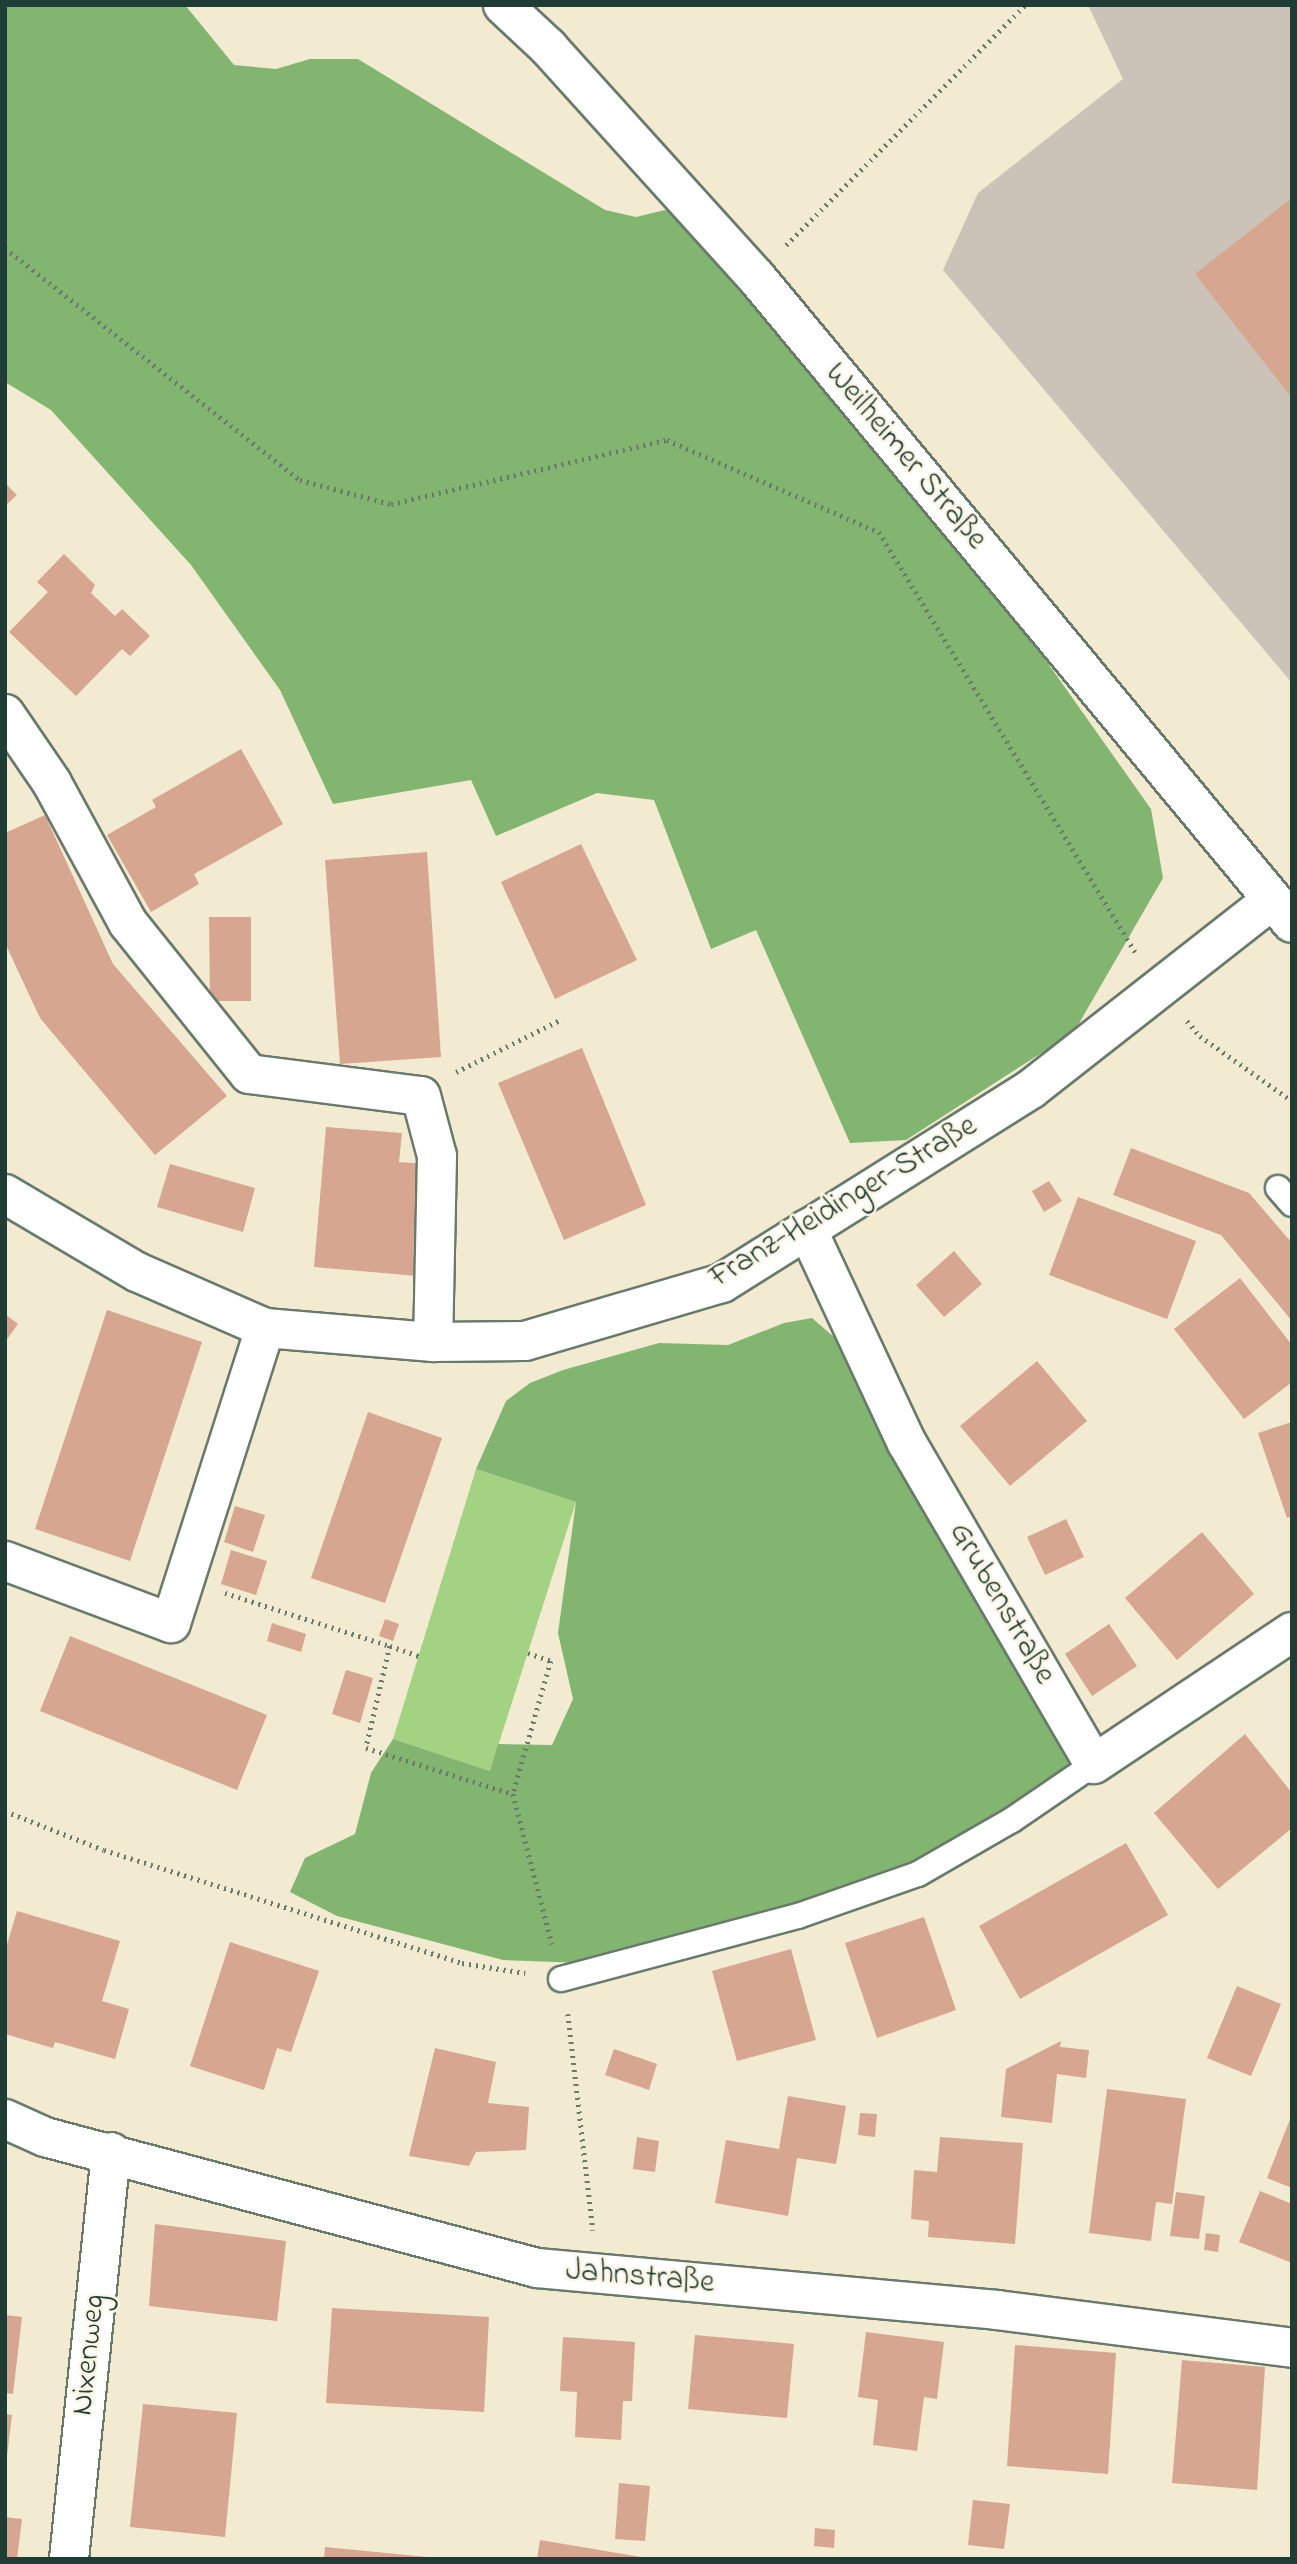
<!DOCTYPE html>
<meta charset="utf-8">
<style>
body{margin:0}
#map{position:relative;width:1297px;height:2564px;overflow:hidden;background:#f2ebd1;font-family:"Indie Flower",sans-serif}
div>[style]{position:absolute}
.industrial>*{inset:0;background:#cbc2b8}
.green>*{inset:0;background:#a3d382}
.forest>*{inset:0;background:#82b570}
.building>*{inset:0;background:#d6a690}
.path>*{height:4.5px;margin-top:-2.25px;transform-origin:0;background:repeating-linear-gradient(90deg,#697a6b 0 2px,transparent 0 7px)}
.roads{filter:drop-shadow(2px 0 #697a6b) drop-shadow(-2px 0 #697a6b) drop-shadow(0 2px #697a6b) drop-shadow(0 -2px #697a6b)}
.service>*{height:24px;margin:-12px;padding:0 12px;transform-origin:12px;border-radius:12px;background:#fff}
.minor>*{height:38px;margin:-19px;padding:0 19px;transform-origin:19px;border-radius:19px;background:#fff}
.primary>*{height:38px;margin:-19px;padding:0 19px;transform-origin:19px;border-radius:19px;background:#fff}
span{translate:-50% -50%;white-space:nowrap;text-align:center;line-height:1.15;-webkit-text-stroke:5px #fcf5e5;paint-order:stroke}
.street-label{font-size:32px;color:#1f3d34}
.frame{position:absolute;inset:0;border:7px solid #1f3d34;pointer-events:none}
</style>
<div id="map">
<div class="industrial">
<div style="clip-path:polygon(1088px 5px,1292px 5px,1292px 683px,943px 270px,978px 193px,1123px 79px)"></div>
</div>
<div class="green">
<div style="clip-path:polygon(476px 1469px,576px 1502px,490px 1771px,393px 1739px)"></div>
</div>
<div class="forest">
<div style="clip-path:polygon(5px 5px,185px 5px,234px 65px,276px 69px,310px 59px,358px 59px,605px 210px,636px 217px,665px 210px,686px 216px,911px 470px,1151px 809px,1163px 878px,1074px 1032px,906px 1140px,850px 1143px,756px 930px,711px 949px,654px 800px,597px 793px,496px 836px,471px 780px,333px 804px,280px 690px,191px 565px,51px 410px,5px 382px)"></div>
<div style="clip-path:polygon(812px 1318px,842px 1344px,1073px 1760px,1057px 1785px,909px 1871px,765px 1919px,583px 1963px,503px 1960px,337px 1916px,290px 1892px,305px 1858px,355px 1834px,371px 1773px,393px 1739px,490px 1771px,498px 1744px,552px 1745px,573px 1699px,558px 1633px,576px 1502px,476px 1469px,506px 1401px,530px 1383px,563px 1370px,659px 1343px,728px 1345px,784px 1323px)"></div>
</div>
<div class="building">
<div style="clip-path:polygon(1292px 198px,1292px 398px,1195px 274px)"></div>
<div style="clip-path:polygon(5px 483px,17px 495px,5px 506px)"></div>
<div style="clip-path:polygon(64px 554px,95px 585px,91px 593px,115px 616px,122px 609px,150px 636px,130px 656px,122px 649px,76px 696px,9px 632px,48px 592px,37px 582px)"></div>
<div style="clip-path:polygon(241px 749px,283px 824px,194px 874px,199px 884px,151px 912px,107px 835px,156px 807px,152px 800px)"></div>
<div style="clip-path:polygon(45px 815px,113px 964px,227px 1096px,155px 1155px,40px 1018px,5px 943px,5px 833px)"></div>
<div style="clip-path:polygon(581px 844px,637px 960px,555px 999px,501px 882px)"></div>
<div style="clip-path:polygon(427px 852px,441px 1057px,340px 1064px,325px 860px)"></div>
<div style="clip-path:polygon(209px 917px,251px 917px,251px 1001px,210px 1001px)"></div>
<div style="clip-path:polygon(582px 1048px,646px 1205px,564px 1240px,498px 1083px)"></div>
<div style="clip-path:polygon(326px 1127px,402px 1133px,399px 1162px,427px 1164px,417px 1276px,314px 1267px)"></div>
<div style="clip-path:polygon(1131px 1148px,1249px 1193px,1292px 1243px,1292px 1321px,1221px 1235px,1113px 1195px)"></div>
<div style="clip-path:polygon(170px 1164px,255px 1188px,243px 1232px,157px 1207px)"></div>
<div style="clip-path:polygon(1049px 1181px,1062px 1201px,1044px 1212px,1032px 1191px)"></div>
<div style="clip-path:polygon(1078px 1197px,1196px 1241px,1167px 1319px,1049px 1275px)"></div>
<div style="clip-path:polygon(954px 1251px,982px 1284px,944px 1317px,916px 1285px)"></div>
<div style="clip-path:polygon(1240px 1278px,1292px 1345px,1292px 1382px,1244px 1419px,1174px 1329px)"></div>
<div style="clip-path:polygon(107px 1310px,202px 1342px,130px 1561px,35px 1529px)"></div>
<div style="clip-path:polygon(5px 1314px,18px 1324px,5px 1342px)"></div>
<div style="clip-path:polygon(1037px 1361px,1087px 1421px,1010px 1486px,960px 1426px)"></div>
<div style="clip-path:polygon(368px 1412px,442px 1438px,385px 1603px,311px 1578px)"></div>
<div style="clip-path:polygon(1292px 1422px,1292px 1516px,1287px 1518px,1258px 1433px)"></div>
<div style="clip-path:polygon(235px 1506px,265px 1515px,253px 1552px,224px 1542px)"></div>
<div style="clip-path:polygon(1066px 1519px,1084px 1557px,1045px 1575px,1027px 1537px)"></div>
<div style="clip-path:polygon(1202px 1532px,1254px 1594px,1177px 1660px,1125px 1598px)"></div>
<div style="clip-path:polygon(231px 1550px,267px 1561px,256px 1595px,221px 1584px)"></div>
<div style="clip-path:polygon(385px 1619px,399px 1624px,393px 1641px,379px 1636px)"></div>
<div style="clip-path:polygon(272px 1623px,306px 1634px,301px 1652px,267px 1641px)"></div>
<div style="clip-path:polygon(1109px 1624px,1137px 1666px,1092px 1696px,1065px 1654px)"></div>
<div style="clip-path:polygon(70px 1636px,267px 1715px,237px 1790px,40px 1711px)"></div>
<div style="clip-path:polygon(346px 1670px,373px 1678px,360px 1723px,332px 1714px)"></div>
<div style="clip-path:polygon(1245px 1734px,1292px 1793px,1292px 1828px,1218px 1889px,1154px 1813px)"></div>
<div style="clip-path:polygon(1126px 1843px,1168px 1915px,1020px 1999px,979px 1926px)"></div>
<div style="clip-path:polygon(17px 1911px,120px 1941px,102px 2001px,129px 2009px,115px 2059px,55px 2042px,53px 2048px,5px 2034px,5px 1951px)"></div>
<div style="clip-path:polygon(924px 1917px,956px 2010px,877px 2038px,845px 1943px)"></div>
<div style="clip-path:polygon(230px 1942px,319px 1971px,291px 2052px,277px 2048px,264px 2090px,190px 2066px)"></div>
<div style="clip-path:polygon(791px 1949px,816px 2040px,737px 2061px,712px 1971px)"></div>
<div style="clip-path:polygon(1237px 1986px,1281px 2004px,1251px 2076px,1207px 2058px)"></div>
<div style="clip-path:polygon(1061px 2041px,1060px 2047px,1089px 2050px,1086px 2078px,1057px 2074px,1052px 2123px,1001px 2117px,1006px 2069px)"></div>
<div style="clip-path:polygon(435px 2048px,496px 2062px,488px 2103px,529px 2107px,526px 2150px,476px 2152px,469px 2166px,409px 2156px)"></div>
<div style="clip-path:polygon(614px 2049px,657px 2064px,649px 2090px,605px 2075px)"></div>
<div style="clip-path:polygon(1107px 2089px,1186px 2099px,1172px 2204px,1156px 2202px,1151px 2241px,1089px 2233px)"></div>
<div style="clip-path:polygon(788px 2096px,846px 2106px,836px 2164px,797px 2158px,788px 2216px,715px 2203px,726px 2140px,779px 2149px)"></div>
<div style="clip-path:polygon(860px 2113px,877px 2114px,875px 2137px,858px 2135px)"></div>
<div style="clip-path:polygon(1292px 2114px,1292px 2188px,1267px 2178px)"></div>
<div style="clip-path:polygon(637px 2137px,659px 2141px,655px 2172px,633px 2169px)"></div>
<div style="clip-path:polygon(940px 2137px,1023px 2143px,1015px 2244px,928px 2237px,929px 2221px,911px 2219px,914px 2170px,937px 2172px)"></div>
<div style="clip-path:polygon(1260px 2191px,1292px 2204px,1292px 2263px,1239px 2242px)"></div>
<div style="clip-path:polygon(1176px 2192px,1205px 2196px,1199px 2239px,1170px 2236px)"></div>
<div style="clip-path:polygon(155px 2224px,286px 2241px,277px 2321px,149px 2306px)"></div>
<div style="clip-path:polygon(1206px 2233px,1220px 2235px,1218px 2252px,1204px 2250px)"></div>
<div style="clip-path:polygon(332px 2308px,489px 2317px,484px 2412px,326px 2403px)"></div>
<div style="clip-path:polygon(5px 2315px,22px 2317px,13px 2394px,5px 2393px)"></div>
<div style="clip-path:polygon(866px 2332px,944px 2342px,937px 2399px,924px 2397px,917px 2451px,873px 2445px,878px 2400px,858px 2397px)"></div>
<div style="clip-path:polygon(695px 2335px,794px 2344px,787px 2418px,688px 2409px)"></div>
<div style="clip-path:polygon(563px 2337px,635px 2342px,632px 2401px,623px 2401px,621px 2440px,575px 2437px,577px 2392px,560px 2391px)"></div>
<div style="clip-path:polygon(1015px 2345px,1116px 2353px,1108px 2474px,1007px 2466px)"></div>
<div style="clip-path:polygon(1182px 2360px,1265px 2367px,1257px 2490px,1172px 2483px)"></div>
<div style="clip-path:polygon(143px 2404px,237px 2413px,225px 2537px,130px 2527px)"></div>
<div style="clip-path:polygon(5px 2414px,12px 2415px,7px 2456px,5px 2456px)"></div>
<div style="clip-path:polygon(619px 2483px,650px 2486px,645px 2541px,615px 2539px)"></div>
<div style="clip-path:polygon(973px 2500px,1010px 2504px,1004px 2549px,968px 2545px)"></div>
<div style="clip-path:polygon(5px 2517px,22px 2519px,17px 2559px,5px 2559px)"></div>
<div style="clip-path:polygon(815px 2528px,835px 2530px,834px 2548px,814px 2546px)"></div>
<div style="clip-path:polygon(540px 2540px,641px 2557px,641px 2559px,537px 2559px)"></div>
<div style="clip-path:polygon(325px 2547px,427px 2557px,427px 2559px,324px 2559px)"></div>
</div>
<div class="path">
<div style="left:786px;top:245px;width:339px;rotate:-45.1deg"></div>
<div style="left:5px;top:248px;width:375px;rotate:38.2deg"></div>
<div style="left:300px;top:480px;width:94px;rotate:14.8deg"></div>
<div style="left:391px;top:504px;width:283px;rotate:-13.1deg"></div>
<div style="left:667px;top:440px;width:231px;rotate:23.5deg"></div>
<div style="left:879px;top:532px;width:493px;rotate:58.6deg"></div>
<div style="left:1187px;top:1021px;width:20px;rotate:49deg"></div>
<div style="left:1200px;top:1036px;width:113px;rotate:35.2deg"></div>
<div style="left:456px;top:1072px;width:119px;rotate:-26.6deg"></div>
<div style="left:225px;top:1593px;width:173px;rotate:17.8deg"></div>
<div style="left:390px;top:1646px;width:105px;rotate:103.2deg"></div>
<div style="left:366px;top:1748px;width:154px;rotate:17.4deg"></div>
<div style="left:390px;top:1646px;width:31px;rotate:19deg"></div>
<div style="left:528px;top:1653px;width:24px;rotate:19deg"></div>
<div style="left:551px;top:1661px;width:138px;rotate:105.9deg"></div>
<div style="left:513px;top:1794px;width:155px;rotate:75.4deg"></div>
<div style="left:5px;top:1811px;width:106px;rotate:21.5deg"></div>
<div style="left:104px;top:1850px;width:375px;rotate:17.5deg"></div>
<div style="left:462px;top:1963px;width:64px;rotate:9deg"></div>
<div style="left:568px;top:2014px;width:218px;rotate:83.4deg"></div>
</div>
<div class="roads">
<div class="service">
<div style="left:1278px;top:1188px;width:21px;rotate:49deg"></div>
<div style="left:561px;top:1979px;width:245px;rotate:-14.9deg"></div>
<div style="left:798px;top:1916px;width:127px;rotate:-19.3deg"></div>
<div style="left:918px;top:1874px;width:108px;rotate:-29.9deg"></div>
<div style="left:1012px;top:1820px;width:99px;rotate:-34.3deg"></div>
</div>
<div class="minor">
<div style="left:5px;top:714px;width:83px;rotate:55.7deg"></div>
<div style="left:52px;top:783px;width:159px;rotate:61.5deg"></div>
<div style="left:128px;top:923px;width:193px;rotate:51.3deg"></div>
<div style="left:249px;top:1074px;width:173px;rotate:7.3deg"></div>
<div style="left:421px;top:1096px;width:62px;rotate:75.1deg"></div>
<div style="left:437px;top:1156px;width:186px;rotate:91.2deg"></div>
<div style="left:5px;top:1194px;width:153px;rotate:30.6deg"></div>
<div style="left:137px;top:1272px;width:140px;rotate:23.6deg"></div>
<div style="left:265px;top:1328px;width:169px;rotate:4.8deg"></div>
<div style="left:433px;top:1342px;width:92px;rotate:-0.6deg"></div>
<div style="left:525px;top:1341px;width:205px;rotate:-16.4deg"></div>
<div style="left:722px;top:1283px;width:365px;rotate:-32.1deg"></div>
<div style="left:1031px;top:1089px;width:306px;rotate:-38.1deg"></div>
<div style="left:807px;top:1229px;width:236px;rotate:65deg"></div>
<div style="left:907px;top:1443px;width:371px;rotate:59.8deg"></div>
<div style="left:1094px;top:1764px;width:238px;rotate:-33.7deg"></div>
<div style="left:5px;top:1561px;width:177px;rotate:20.5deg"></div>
<div style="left:171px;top:1623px;width:310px;rotate:-72.3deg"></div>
<div style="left:5px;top:2119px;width:44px;rotate:24.2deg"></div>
<div style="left:45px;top:2137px;width:509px;rotate:14.91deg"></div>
<div style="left:537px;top:2268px;width:462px;rotate:5.2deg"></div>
<div style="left:997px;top:2310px;width:297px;rotate:7.3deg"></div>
<div style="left:69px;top:2559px;width:409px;rotate:-84.1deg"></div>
</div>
<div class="primary">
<div style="left:503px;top:5px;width:62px;rotate:43deg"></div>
<div style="left:548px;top:47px;width:310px;rotate:47.9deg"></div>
<div style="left:756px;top:277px;width:839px;rotate:50.32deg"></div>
</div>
</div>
<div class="street-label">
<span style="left:905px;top:457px;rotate:50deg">Weilheimer Straße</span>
<span style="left:844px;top:1203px;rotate:-31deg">Franz-Heidinger-Straße</span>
<span style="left:1001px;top:1604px;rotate:60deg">Grubenstraße</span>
<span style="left:640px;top:2278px;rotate:5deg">Jahnstraße</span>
<span style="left:90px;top:2355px;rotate:-84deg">Nixenweg</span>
</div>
<div class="frame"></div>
</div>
